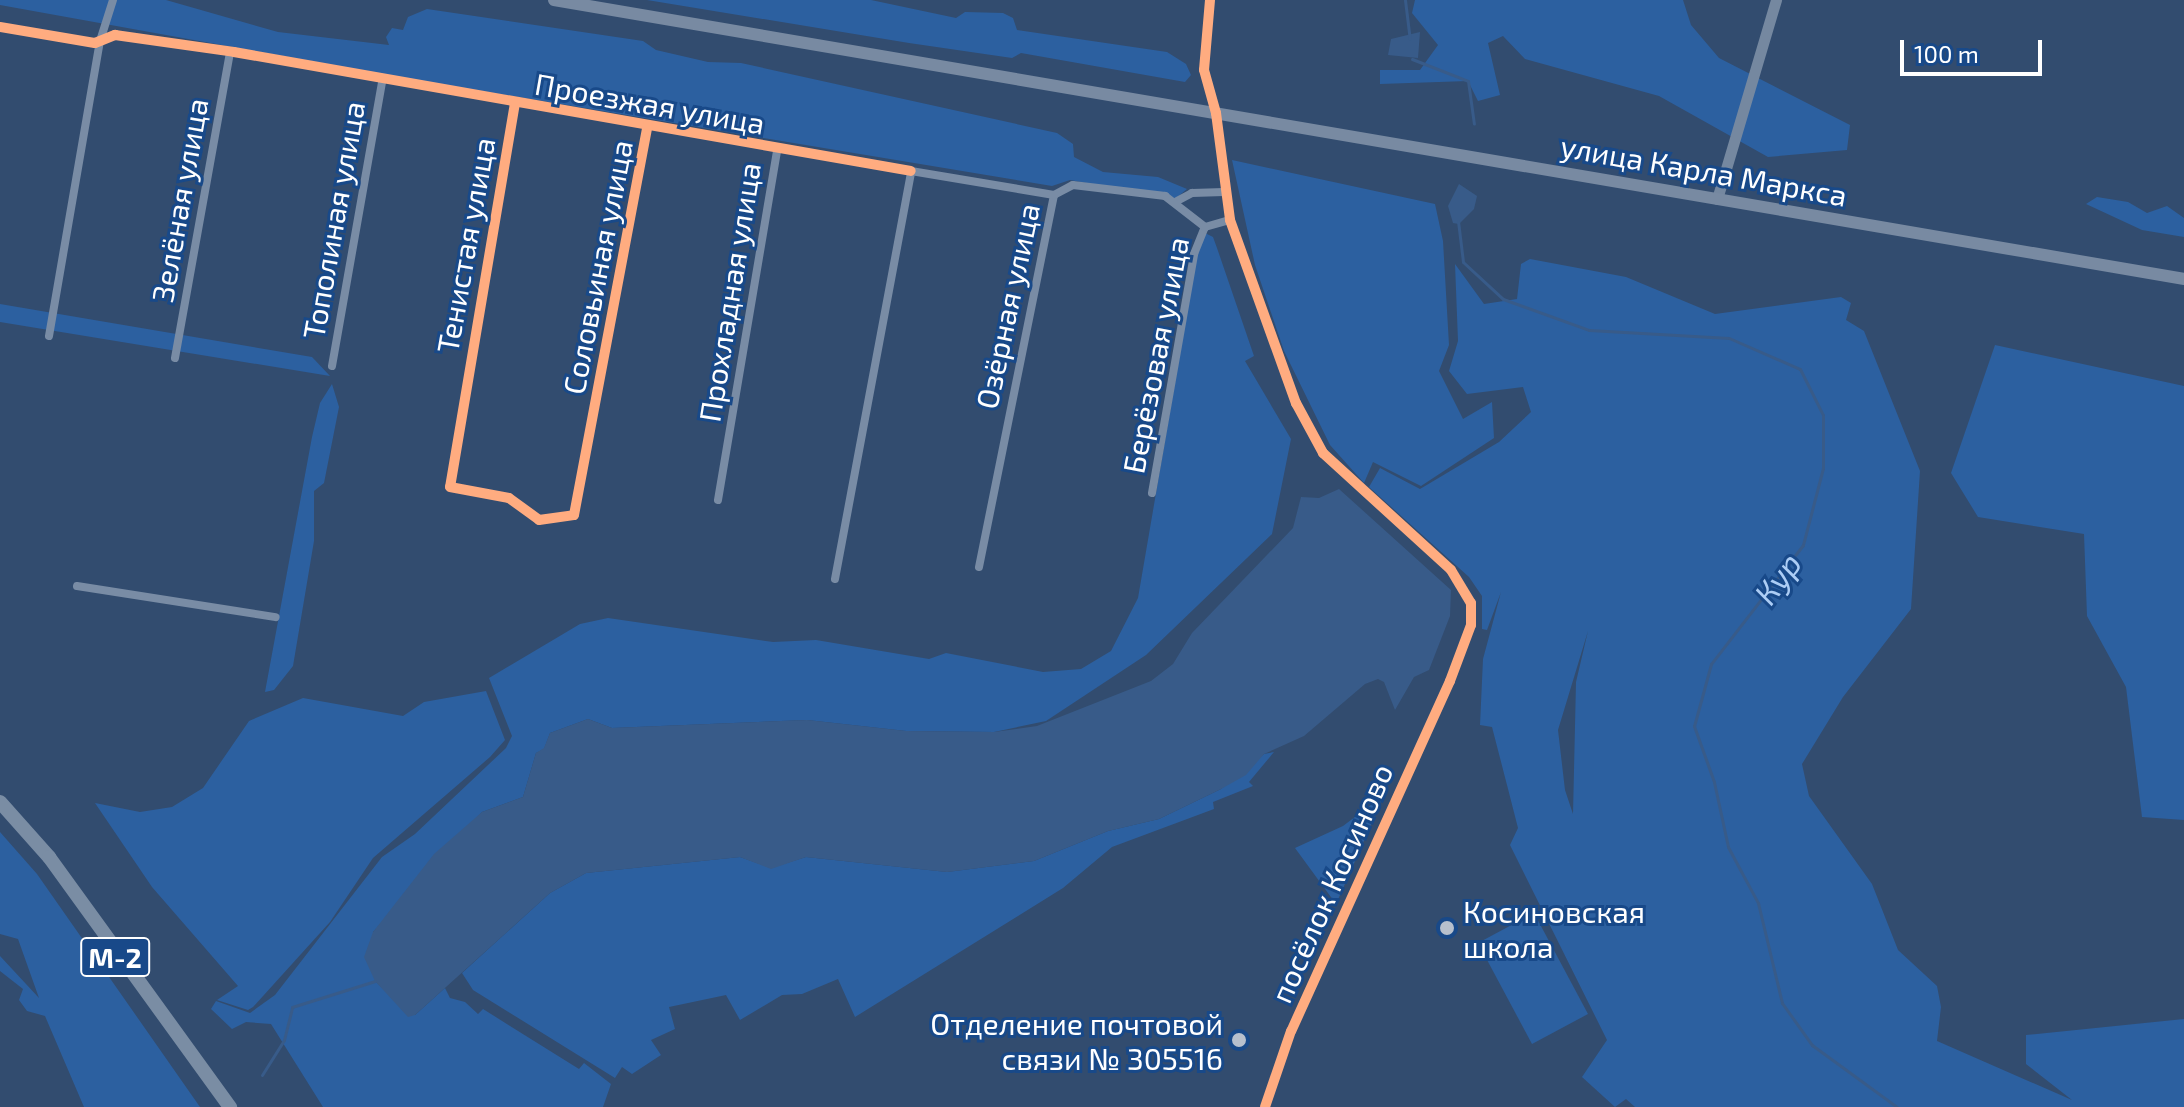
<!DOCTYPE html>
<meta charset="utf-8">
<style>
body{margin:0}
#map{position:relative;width:2184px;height:1107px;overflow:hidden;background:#324c6f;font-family:"Exo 2",sans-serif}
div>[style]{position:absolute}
.green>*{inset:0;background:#2c60a0}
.water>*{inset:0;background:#385b89}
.stream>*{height:3px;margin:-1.5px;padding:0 1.5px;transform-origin:1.5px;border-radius:1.5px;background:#385b89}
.street>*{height:8px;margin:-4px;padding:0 4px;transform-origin:4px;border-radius:4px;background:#798ca5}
.secondary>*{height:11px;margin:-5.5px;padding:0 5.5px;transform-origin:5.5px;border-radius:5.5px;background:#7588a0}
.primary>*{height:12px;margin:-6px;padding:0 6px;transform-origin:6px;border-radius:6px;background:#788aa2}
.highway>*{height:14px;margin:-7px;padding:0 7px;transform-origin:7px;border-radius:7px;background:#7a8da4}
.cycleway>*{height:10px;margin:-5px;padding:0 5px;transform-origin:5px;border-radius:5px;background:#ffac80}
.dots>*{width:22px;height:22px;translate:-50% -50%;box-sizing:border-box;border:4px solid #184989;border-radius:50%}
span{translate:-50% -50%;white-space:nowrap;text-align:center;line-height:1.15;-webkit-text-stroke:6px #184989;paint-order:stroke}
.shield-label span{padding:2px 6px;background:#184989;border:2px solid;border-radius:6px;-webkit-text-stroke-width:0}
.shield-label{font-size:28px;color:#fff;font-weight:700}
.street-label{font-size:30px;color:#fff}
.poi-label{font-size:30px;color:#fff}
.left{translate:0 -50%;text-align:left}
.right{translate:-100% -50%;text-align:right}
.water-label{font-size:32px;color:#accdf5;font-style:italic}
.scale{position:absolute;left:1900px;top:40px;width:142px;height:36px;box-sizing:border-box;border:4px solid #fff;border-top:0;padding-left:10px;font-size:24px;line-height:28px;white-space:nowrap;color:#fff;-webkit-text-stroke:6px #184989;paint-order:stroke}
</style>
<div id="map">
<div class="green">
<div style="clip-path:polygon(0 0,166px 0,278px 32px,389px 45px,386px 37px,392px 28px,403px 30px,408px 17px,427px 9px,643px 41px,656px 50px,708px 62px,741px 63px,1057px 133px,1073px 144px,1074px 157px,1103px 172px,1158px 177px,1187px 189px,1175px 199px,1070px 180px,1052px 186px,410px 79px,0 5px)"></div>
<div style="clip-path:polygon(647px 0,871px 0,956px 18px,965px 12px,1003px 13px,1013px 18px,1017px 30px,1167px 52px,1186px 64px,1191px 75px,1185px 82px,1021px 53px,1012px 58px,909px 43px)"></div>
<div style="clip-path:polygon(1415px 0,1683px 0,1691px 25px,1719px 58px,1850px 125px,1847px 150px,1768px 157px,1659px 96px,1525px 59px,1503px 36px,1488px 43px,1500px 95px,1478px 101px,1468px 81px,1380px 84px,1380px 70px,1420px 70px,1438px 45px,1412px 13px)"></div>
<div style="clip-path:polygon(1232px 160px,1435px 204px,1443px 241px,1449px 345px,1439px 371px,1463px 419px,1492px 402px,1494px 438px,1421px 486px,1373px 462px,1364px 483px,1330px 445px,1284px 351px,1255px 265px)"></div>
<div style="clip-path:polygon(2097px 197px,2128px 202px,2147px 213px,2167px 206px,2184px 218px,2184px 237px,2142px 230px,2086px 204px)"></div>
<div style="clip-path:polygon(1201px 231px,1213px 237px,1217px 248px,1254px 356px,1245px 361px,1291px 439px,1272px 534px,1146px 655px,1046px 721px,994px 732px,906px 731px,807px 720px,612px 728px,588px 719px,550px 733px,544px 749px,536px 753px,523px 797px,482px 812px,373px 932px,375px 981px,404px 1008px,415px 1015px,445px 988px,450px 998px,465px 1002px,478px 1014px,483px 1009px,579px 1069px,584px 1063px,611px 1084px,603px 1107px,323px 1107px,271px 1024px,246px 1022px,232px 1029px,211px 1009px,216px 1001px,250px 1013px,275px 995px,382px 857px,415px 834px,506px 748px,512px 736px,489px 678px,580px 624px,608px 618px,773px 642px,816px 640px,929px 659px,946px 653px,1043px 672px,1081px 669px,1111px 651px,1138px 598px)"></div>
<div style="clip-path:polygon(evenodd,1530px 259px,1626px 277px,1715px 314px,1841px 297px,1851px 303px,1846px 320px,1864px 331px,1920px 471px,1911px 609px,1843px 697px,1802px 764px,1809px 796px,1872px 884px,1898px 950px,1937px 986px,1941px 1007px,1937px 1041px,2072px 1100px,2026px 1064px,2026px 1035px,2184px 1019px,2184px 1107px,1635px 1107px,1626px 1099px,1615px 1107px,1582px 1077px,1607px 1040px,1510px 845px,1518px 828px,1507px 785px,1492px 727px,1480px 725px,1483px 659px,1501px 592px,1487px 630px,1482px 629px,1482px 596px,1469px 577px,1369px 487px,1380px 468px,1420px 489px,1499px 442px,1531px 412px,1523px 387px,1467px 394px,1449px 371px,1458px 341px,1455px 264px,1484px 304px,1517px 299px,1521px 264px,1530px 259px,1588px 631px,1576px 682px,1573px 814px,1565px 790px,1558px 730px,1588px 631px)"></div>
<div style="clip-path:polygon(0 304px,312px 357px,330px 376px,0 322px)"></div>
<div style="clip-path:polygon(1995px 345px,2184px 386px,2184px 820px,2142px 817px,2126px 687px,2087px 616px,2084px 534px,1978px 517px,1951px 473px)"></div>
<div style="clip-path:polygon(332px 384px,339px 407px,324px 483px,314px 491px,314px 541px,293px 666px,274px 690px,265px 692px,312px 437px,320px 403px)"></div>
<div style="clip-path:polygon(486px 691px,505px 740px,490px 757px,373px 858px,330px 922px,253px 1007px,248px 1010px,217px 1000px,238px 986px,152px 887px,95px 803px,140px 812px,172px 807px,203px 788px,249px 721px,303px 698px,403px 716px,424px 702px)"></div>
<div style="clip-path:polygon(1274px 752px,1249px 782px,1253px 786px,1213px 802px,1214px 809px,1112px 847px,1063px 888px,855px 1017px,838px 979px,802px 994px,782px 995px,740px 1020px,726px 995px,669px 1007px,675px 1029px,651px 1040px,661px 1055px,632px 1074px,622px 1067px,615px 1078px,473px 990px,462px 973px,550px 893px,586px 873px,740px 857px,771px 868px,806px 857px,947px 872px,1034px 861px,1108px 831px,1159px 819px,1221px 789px,1264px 754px)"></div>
<div style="clip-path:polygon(1384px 795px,1352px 868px,1336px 904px,1295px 848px,1343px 826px)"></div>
<div style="clip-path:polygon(0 832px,37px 874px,200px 1107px,84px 1107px,45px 1016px,27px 1011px,19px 1000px,23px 989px,0 971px,0 956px,39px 998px,18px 939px,0 934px)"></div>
<div style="clip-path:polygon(1534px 913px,1588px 1014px,1532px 1044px,1478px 943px)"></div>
</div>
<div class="water">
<div style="clip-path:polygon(1420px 32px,1418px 58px,1388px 55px,1391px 39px)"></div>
<div style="clip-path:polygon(1459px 184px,1477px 196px,1474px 209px,1459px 224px,1453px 223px,1448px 206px)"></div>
<div style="clip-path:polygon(1339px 489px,1451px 590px,1450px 616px,1429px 670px,1414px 677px,1395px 710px,1384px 682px,1378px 679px,1365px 684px,1304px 736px,1264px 754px,1246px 775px,1221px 789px,1159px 819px,1108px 831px,1034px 861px,947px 872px,806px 857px,771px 869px,740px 857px,586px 873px,550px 893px,415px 1015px,408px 1017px,375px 981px,364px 957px,373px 932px,434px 854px,482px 812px,523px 797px,536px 753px,544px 748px,550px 733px,588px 719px,612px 728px,807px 720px,906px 731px,994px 732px,1037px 726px,1151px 681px,1173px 664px,1192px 633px,1293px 528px,1301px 497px,1319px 498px)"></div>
</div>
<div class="stream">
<div style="left:1405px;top:0;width:39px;rotate:83deg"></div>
<div style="left:1412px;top:59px;width:60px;rotate:21.4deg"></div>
<div style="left:1468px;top:81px;width:43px;rotate:82.1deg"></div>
<div style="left:1458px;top:221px;width:41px;rotate:83deg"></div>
<div style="left:1463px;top:262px;width:54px;rotate:42.8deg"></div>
<div style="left:1503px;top:299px;width:91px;rotate:19.8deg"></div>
<div style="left:1589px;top:330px;width:140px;rotate:3.3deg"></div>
<div style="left:1729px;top:338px;width:77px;rotate:23.6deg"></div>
<div style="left:1800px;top:369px;width:51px;rotate:63.4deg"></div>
<div style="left:1823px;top:415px;width:53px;rotate:90deg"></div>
<div style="left:1823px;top:468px;width:80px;rotate:104.6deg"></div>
<div style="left:1803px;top:545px;width:150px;rotate:127.7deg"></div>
<div style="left:1711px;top:664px;width:64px;rotate:105.3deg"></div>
<div style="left:1694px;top:726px;width:59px;rotate:70.3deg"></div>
<div style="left:1714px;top:782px;width:66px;rotate:77.8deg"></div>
<div style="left:1728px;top:847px;width:64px;rotate:61.8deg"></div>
<div style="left:1758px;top:903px;width:103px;rotate:76.5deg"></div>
<div style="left:1782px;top:1003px;width:52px;rotate:54.5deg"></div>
<div style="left:1812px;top:1045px;width:105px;rotate:36.1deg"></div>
<div style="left:262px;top:1075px;width:41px;rotate:-57.8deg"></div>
<div style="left:284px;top:1040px;width:34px;rotate:-76deg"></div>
<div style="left:292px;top:1007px;width:87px;rotate:-17.4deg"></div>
</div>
<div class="street">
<div style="left:1210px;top:0;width:70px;rotate:94.9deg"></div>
<div style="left:1204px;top:70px;width:45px;rotate:74.4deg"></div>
<div style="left:1216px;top:113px;width:108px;rotate:82.5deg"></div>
<div style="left:1230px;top:220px;width:195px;rotate:70.2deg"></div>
<div style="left:1296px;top:403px;width:57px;rotate:61.6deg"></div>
<div style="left:1323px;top:453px;width:173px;rotate:42.4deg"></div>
<div style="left:1451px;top:570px;width:39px;rotate:59deg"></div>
<div style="left:1471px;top:603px;width:22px;rotate:90deg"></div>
<div style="left:1471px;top:625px;width:60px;rotate:110.6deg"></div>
<div style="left:1450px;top:681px;width:384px;rotate:114.4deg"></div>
<div style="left:1291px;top:1031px;width:80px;rotate:108.9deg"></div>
<div style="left:0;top:27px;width:96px;rotate:9.6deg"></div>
<div style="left:95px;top:43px;width:22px;rotate:-22deg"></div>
<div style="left:115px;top:35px;width:120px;rotate:8.1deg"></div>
<div style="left:234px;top:52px;width:687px;rotate:9.97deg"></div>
<div style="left:515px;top:103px;width:389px;rotate:99.6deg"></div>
<div style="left:450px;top:487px;width:60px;rotate:10.6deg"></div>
<div style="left:509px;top:498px;width:37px;rotate:36deg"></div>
<div style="left:539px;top:520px;width:35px;rotate:-8deg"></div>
<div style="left:574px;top:515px;width:397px;rotate:-79.3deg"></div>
<div style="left:1177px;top:201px;width:17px;rotate:-28deg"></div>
<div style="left:1192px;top:193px;width:32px;rotate:-2deg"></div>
<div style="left:49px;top:336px;width:299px;rotate:-80.2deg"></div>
<div style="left:100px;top:41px;width:43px;rotate:-72.4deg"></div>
<div style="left:175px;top:358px;width:312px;rotate:-79.8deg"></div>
<div style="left:332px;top:366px;width:289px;rotate:-80deg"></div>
<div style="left:1152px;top:493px;width:243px;rotate:-80deg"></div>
<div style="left:1194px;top:254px;width:29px;rotate:-68deg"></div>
<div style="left:718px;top:500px;width:355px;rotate:-80.4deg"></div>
<div style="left:979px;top:567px;width:379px;rotate:-78.6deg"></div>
<div style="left:1054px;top:195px;width:21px;rotate:-28deg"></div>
<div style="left:1073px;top:185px;width:93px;rotate:6.8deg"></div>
<div style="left:1165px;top:196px;width:51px;rotate:37.8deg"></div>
<div style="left:1205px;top:227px;width:26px;rotate:-16deg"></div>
<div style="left:835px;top:579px;width:415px;rotate:-79.4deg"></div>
<div style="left:911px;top:171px;width:145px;rotate:9.5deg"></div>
<div style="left:77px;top:586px;width:201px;rotate:8.9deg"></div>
</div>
<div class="secondary">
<div style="left:1717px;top:199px;width:208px;rotate:-73.5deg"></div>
</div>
<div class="primary">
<div style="left:554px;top:0;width:1654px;rotate:9.71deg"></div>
</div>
<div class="highway">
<div style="left:0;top:802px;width:74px;rotate:48.3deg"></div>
<div style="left:49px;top:857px;width:309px;rotate:54.1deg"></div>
</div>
<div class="cycleway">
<div style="left:1210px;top:0;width:70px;rotate:94.9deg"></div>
<div style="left:1204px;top:70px;width:45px;rotate:74.4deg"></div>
<div style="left:1216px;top:113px;width:108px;rotate:82.5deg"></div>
<div style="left:1230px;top:220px;width:195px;rotate:70.2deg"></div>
<div style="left:1296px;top:403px;width:57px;rotate:61.6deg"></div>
<div style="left:1323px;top:453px;width:173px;rotate:42.4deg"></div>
<div style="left:1451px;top:570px;width:39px;rotate:59deg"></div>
<div style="left:1471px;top:603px;width:22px;rotate:90deg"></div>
<div style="left:1471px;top:625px;width:60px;rotate:110.6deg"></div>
<div style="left:1450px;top:681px;width:384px;rotate:114.4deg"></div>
<div style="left:1291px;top:1031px;width:80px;rotate:108.9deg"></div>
<div style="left:0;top:27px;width:96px;rotate:9.6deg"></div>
<div style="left:95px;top:43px;width:22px;rotate:-22deg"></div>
<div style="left:115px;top:35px;width:120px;rotate:8.1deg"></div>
<div style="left:234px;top:52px;width:687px;rotate:9.97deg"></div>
<div style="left:515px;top:103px;width:389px;rotate:99.6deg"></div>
<div style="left:450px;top:487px;width:60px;rotate:10.6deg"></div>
<div style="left:509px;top:498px;width:37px;rotate:36deg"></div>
<div style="left:539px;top:520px;width:35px;rotate:-8deg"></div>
<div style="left:574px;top:515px;width:397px;rotate:-79.3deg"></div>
</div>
<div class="dots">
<div style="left:1447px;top:928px;background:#b7c0cd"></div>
<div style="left:1239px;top:1040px;background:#b7c0cd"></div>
</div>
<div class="shield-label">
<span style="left:115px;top:957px">М-2</span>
</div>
<div class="street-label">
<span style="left:650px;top:103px;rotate:10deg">Проезжая улица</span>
<span style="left:1704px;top:170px;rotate:10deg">улица Карла Маркса</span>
<span style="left:179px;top:200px;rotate:-80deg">Зелёная улица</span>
<span style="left:333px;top:220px;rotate:-80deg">Тополиная улица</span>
<span style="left:465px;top:245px;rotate:-80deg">Тенистая улица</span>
<span style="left:597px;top:267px;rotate:-79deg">Соловьиная улица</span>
<span style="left:729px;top:292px;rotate:-81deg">Прохладная улица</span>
<span style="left:1007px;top:306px;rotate:-78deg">Озёрная улица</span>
<span style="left:1155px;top:355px;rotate:-79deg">Берёзовая улица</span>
<span style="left:1331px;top:883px;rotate:-66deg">посёлок Косиново</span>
</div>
<div class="poi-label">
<span class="left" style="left:1463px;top:928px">Косиновская<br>школа</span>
<span class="right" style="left:1223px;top:1040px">Отделение почтовой<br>связи № 305516</span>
</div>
<div class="water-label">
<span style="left:1777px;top:578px;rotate:-53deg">Кур</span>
</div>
<div class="scale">100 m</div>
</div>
